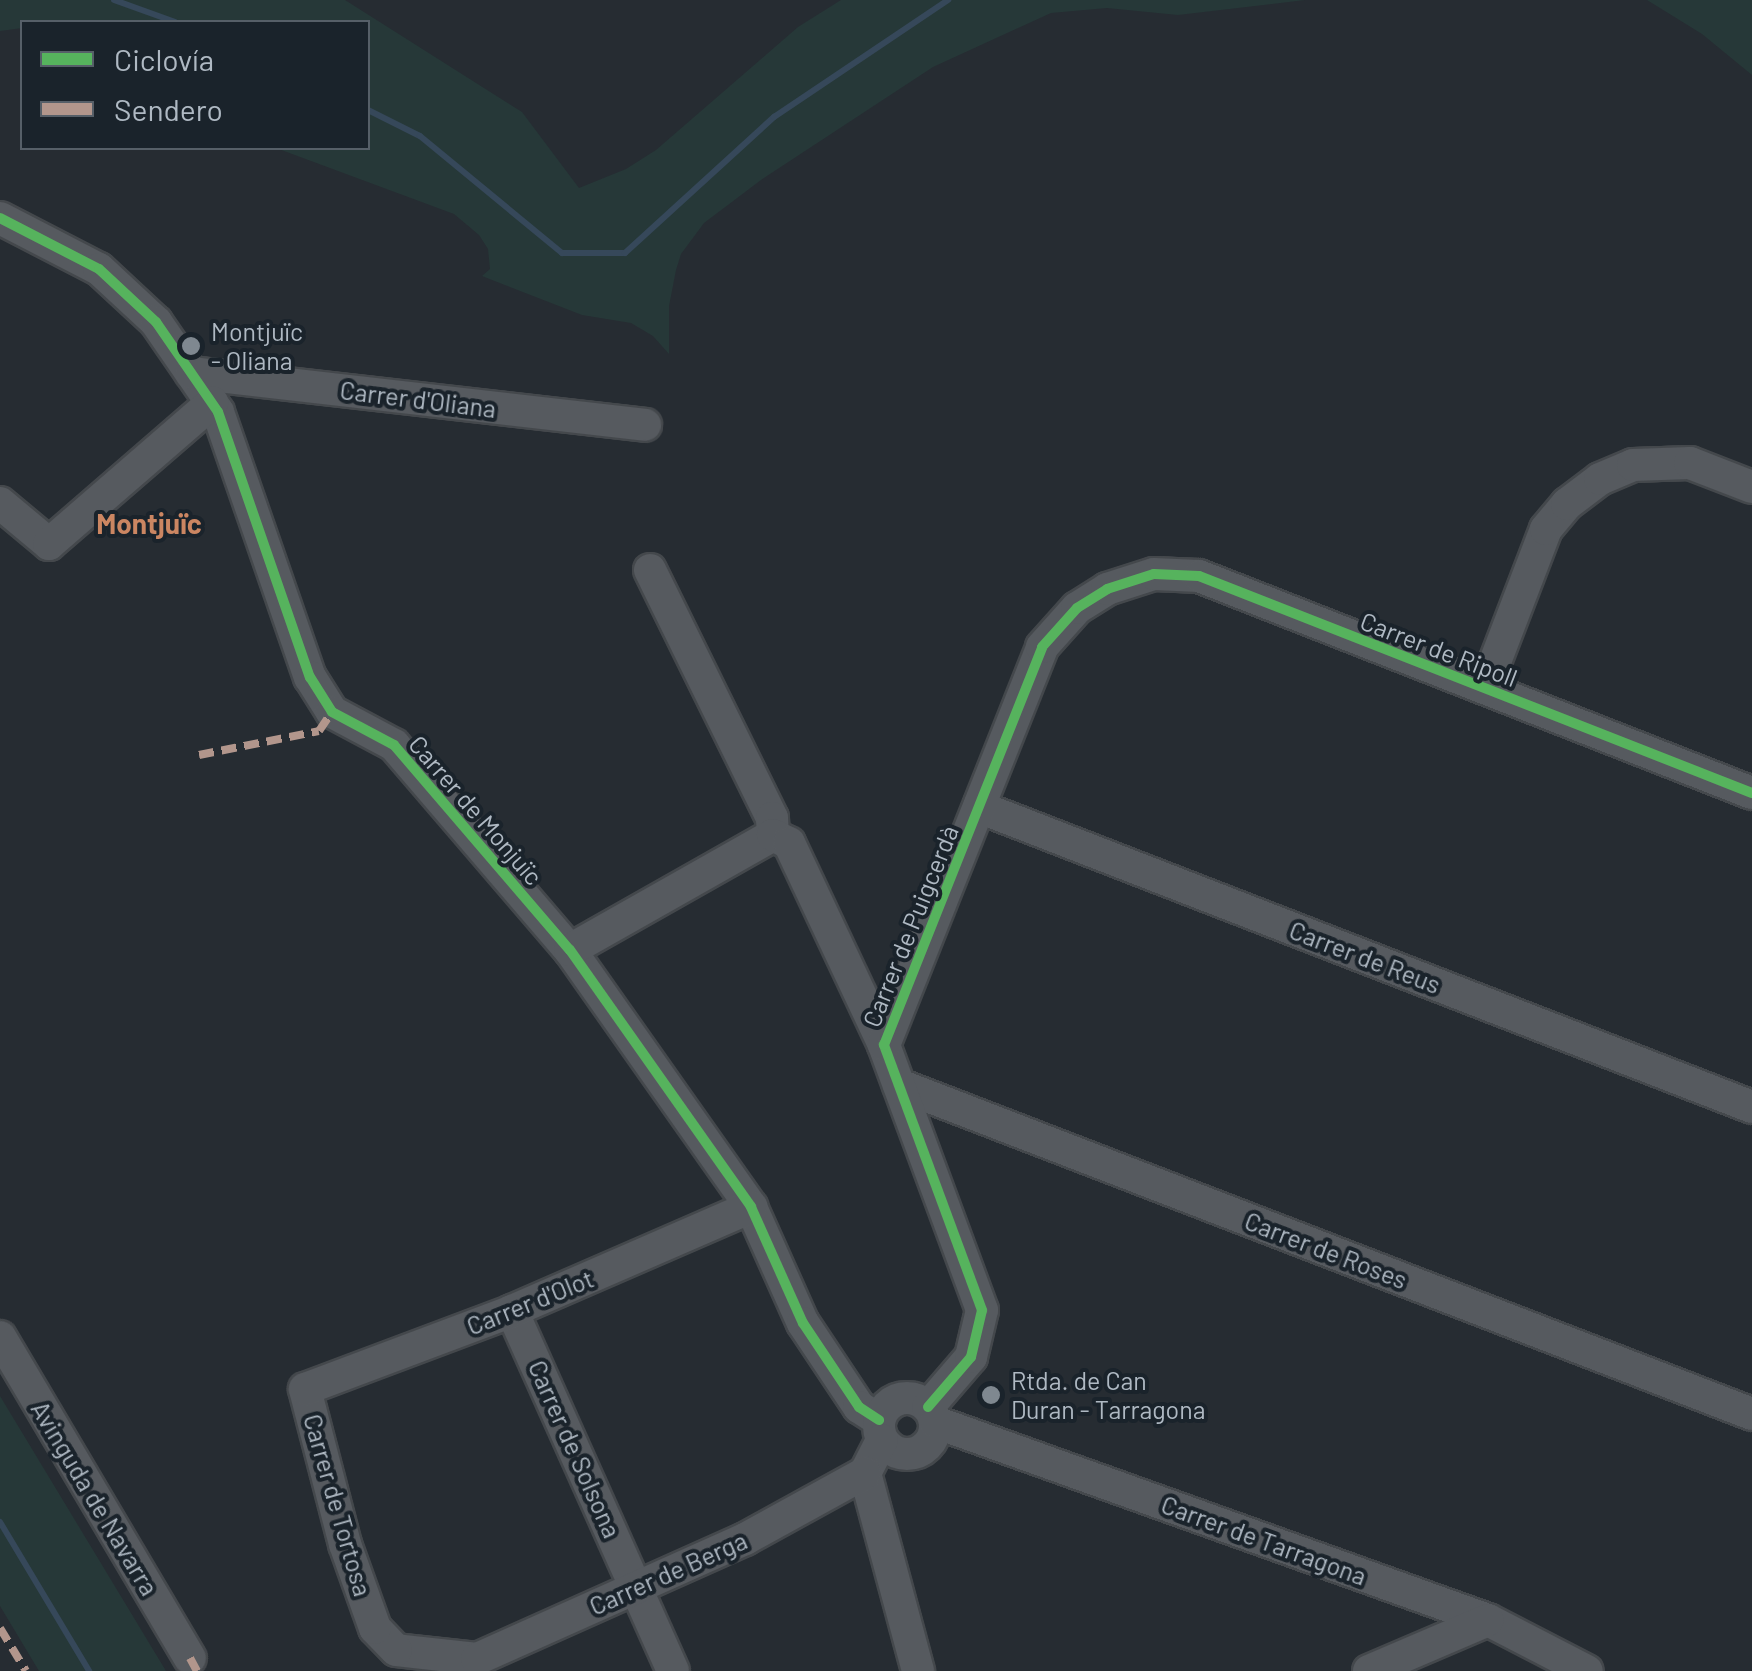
<!DOCTYPE html>
<meta charset="utf-8">
<style>
body{margin:0}
#map{position:relative;width:1752px;height:1671px;overflow:hidden;background:#262c32;font-family:Barlow,sans-serif}
div>[style]{position:absolute}
.green>*{inset:0;background:#263838}
.stream>*{height:6px;margin:-3px;padding:0 3px;transform-origin:3px;border-radius:3px;background:#36485a}
.roads{filter:drop-shadow(2px 0 #44484c) drop-shadow(-2px 0 #44484c) drop-shadow(0 2px #44484c) drop-shadow(0 -2px #44484c)}
.minor>*{height:32px;margin:-16px;padding:0 16px;transform-origin:16px;border-radius:16px;background:#565a5f}
.minor>.ring{margin:-16px;padding:0;box-sizing:content-box;background:none;border:32px solid #565a5f;border-radius:50%}
.quiet>*{height:8px;margin-top:-4px;transform-origin:0;background:repeating-linear-gradient(90deg,#b2968c 0 15px,transparent 0 23px)}
.cycleway>*{height:10px;margin:-5px;padding:0 5px;transform-origin:5px;border-radius:5px;background:#56b35d}
.dots>*{width:28px;height:28px;translate:-50% -50%;box-sizing:border-box;border:5px solid #1a232b;border-radius:50%}
span{translate:-50% -50%;white-space:nowrap;text-align:center;line-height:1.15;-webkit-text-stroke:8px #1a232b;paint-order:stroke}
.poi-label{font-size:25px;color:#afb9c3}
.left{translate:0 -50%;text-align:left}
.street-label{font-size:25px;color:#afb9c3}
.neighbourhood-label{font-size:28px;color:#cb8662;font-weight:700}
.legend{position:absolute;left:20px;top:20px;width:350px;height:130px;box-sizing:border-box;background:#1a232b;border:2px solid #565f68;margin:0;padding:12px 18px;list-style:none;font-size:30px;color:#afb9c3}
.legend li{display:flex;align-items:center;gap:20px;height:50px}
.legend b{width:50px;border:2px solid #565f68}
</style>
<div id="map">
<div class="green">
<div style="clip-path:polygon(0 0,345px 0,522px 112px,579px 188px,626px 169px,656px 150px,798px 27px,841px 0,1305px 0,1178px 15px,1107px 8px,1051px 13px,933px 67px,761px 180px,704px 223px,681px 254px,676px 270px,669px 306px,669px 354px,653px 336px,631px 323px,582px 315px,482px 276px,490px 269px,488px 249px,479px 235px,454px 214px,276px 148px,368px 148px,368px 22px,22px 22px,22px 28px,0 31px)"></div>
<div style="clip-path:polygon(1647px 0,1752px 0,1752px 75px,1702px 34px)"></div>
<div style="clip-path:polygon(0 1396px,166px 1671px,39px 1671px,0 1606px)"></div>
</div>
<div class="stream">
<div style="left:114px;top:0;width:65px;rotate:19.8deg"></div>
<div style="left:368px;top:110px;width:58px;rotate:26.6deg"></div>
<div style="left:420px;top:136px;width:184px;rotate:39.5deg"></div>
<div style="left:562px;top:253px;width:63px"></div>
<div style="left:625px;top:253px;width:202px;rotate:-42.4deg"></div>
<div style="left:774px;top:117px;width:210px;rotate:-33.9deg"></div>
<div style="left:0;top:1522px;width:174px;rotate:59.1deg"></div>
</div>
<div class="roads">
<div class="minor">
<div style="left:0;top:218px;width:111px;rotate:27.3deg"></div>
<div style="left:99px;top:269px;width:78px;rotate:42.9deg"></div>
<div style="left:156px;top:322px;width:109px;rotate:55.4deg"></div>
<div style="left:218px;top:412px;width:281px;rotate:70.9deg"></div>
<div style="left:310px;top:677px;width:41px;rotate:57.8deg"></div>
<div style="left:332px;top:712px;width:70px;rotate:28deg"></div>
<div style="left:394px;top:745px;width:270px;rotate:49.4deg"></div>
<div style="left:570px;top:950px;width:314px;rotate:54.8deg"></div>
<div style="left:751px;top:1207px;width:127px;rotate:65.9deg"></div>
<div style="left:803px;top:1323px;width:101px;rotate:56.3deg"></div>
<div style="left:859px;top:1407px;width:24px;rotate:33deg"></div>
<div style="left:191px;top:373px;width:457px;rotate:6.5deg"></div>
<div style="left:0;top:503px;width:64px;rotate:39.9deg"></div>
<div style="left:49px;top:544px;width:216px;rotate:-40.9deg"></div>
<div style="left:650px;top:570px;width:276px;rotate:63.8deg"></div>
<div style="left:772px;top:818px;width:17px;rotate:87deg"></div>
<div style="left:1485px;top:688px;width:170px;rotate:-69deg"></div>
<div style="left:1546px;top:529px;width:33px;rotate:-50deg"></div>
<div style="left:1567px;top:504px;width:41px;rotate:-37.1deg"></div>
<div style="left:1600px;top:479px;width:36px;rotate:-23deg"></div>
<div style="left:1633px;top:465px;width:57px;rotate:-2deg"></div>
<div style="left:1690px;top:463px;width:66px;rotate:21.2deg"></div>
<div style="left:979px;top:807px;width:829px;rotate:21.21deg"></div>
<div style="left:570px;top:950px;width:233px;rotate:-29.5deg"></div>
<div style="left:773px;top:835px;width:18px;rotate:27deg"></div>
<div style="left:789px;top:843px;width:223px;rotate:64.8deg"></div>
<div style="left:899px;top:1085px;width:914px;rotate:21.09deg"></div>
<div style="left:512px;top:1311px;width:394px;rotate:65.9deg"></div>
<div style="left:0;top:1337px;width:373px;rotate:59.4deg"></div>
<div class="ring" style="left:879px;top:1398px;width:24px;height:24px"></div>
<div style="left:928px;top:1407px;width:66px;rotate:-49.3deg"></div>
<div style="left:971px;top:1357px;width:48px;rotate:-76.8deg"></div>
<div style="left:982px;top:1310px;width:283px;rotate:-110.3deg"></div>
<div style="left:884px;top:1045px;width:428px;rotate:-68.3deg"></div>
<div style="left:1042px;top:647px;width:52px;rotate:-48.1deg"></div>
<div style="left:1077px;top:608px;width:36px;rotate:-32deg"></div>
<div style="left:1107px;top:589px;width:49px;rotate:-17.7deg"></div>
<div style="left:1154px;top:574px;width:45px;rotate:2.5deg"></div>
<div style="left:1199px;top:576px;width:594px;rotate:21.43deg"></div>
<div style="left:935px;top:1422px;width:587px;rotate:19.7deg"></div>
<div style="left:1488px;top:1620px;width:111px;rotate:27.3deg"></div>
<div style="left:882px;top:1440px;width:37px;rotate:117deg"></div>
<div style="left:865px;top:1473px;width:205px;rotate:75deg"></div>
<div style="left:477px;top:1659px;width:81px;rotate:-173.7deg"></div>
<div style="left:396px;top:1650px;width:30px;rotate:-134deg"></div>
<div style="left:375px;top:1628px;width:89px;rotate:-109.7deg"></div>
<div style="left:345px;top:1544px;width:160px;rotate:-104.5deg"></div>
<div style="left:305px;top:1389px;width:221px;rotate:-20.6deg"></div>
<div style="left:512px;top:1311px;width:261px;rotate:-23.5deg"></div>
<div style="left:477px;top:1659px;width:294px;rotate:-24.1deg"></div>
<div style="left:745px;top:1539px;width:137px;rotate:-28.8deg"></div>
<div style="left:1369px;top:1671px;width:129px;rotate:-23.2deg"></div>
</div>
</div>
<div class="quiet">
<div style="left:199px;top:755px;width:122px;rotate:-11.3deg"></div>
<div style="left:319px;top:731px;width:23px;rotate:-56deg"></div>
<div style="left:0;top:1628px;width:50px;rotate:58.8deg"></div>
<div style="left:190px;top:1658px;width:15px;rotate:62deg"></div>
</div>
<div class="cycleway">
<div style="left:0;top:218px;width:111px;rotate:27.3deg"></div>
<div style="left:99px;top:269px;width:78px;rotate:42.9deg"></div>
<div style="left:156px;top:322px;width:109px;rotate:55.4deg"></div>
<div style="left:218px;top:412px;width:281px;rotate:70.9deg"></div>
<div style="left:310px;top:677px;width:41px;rotate:57.8deg"></div>
<div style="left:332px;top:712px;width:70px;rotate:28deg"></div>
<div style="left:394px;top:745px;width:270px;rotate:49.4deg"></div>
<div style="left:570px;top:950px;width:314px;rotate:54.8deg"></div>
<div style="left:751px;top:1207px;width:127px;rotate:65.9deg"></div>
<div style="left:803px;top:1323px;width:101px;rotate:56.3deg"></div>
<div style="left:859px;top:1407px;width:24px;rotate:33deg"></div>
<div style="left:928px;top:1407px;width:66px;rotate:-49.3deg"></div>
<div style="left:971px;top:1357px;width:48px;rotate:-76.8deg"></div>
<div style="left:982px;top:1310px;width:283px;rotate:-110.3deg"></div>
<div style="left:884px;top:1045px;width:428px;rotate:-68.3deg"></div>
<div style="left:1042px;top:647px;width:52px;rotate:-48.1deg"></div>
<div style="left:1077px;top:608px;width:36px;rotate:-32deg"></div>
<div style="left:1107px;top:589px;width:49px;rotate:-17.7deg"></div>
<div style="left:1154px;top:574px;width:45px;rotate:2.5deg"></div>
<div style="left:1199px;top:576px;width:594px;rotate:21.43deg"></div>
</div>
<div class="dots">
<div style="left:191px;top:346px;background:#7f8890"></div>
<div style="left:991px;top:1395px;background:#7f8890"></div>
</div>
<div class="poi-label">
<span class="left" style="left:211px;top:346px">Montjuïc<br>- Oliana</span>
<span class="left" style="left:1011px;top:1395px">Rtda. de Can<br>Duran - Tarragona</span>
</div>
<div class="street-label">
<span style="left:418px;top:399px;rotate:7deg">Carrer d'Oliana</span>
<span style="left:1439px;top:649px;rotate:21deg">Carrer de Ripoll</span>
<span style="left:476px;top:810px;rotate:49deg">Carrer de Monjuïc</span>
<span style="left:910px;top:926px;rotate:-68deg">Carrer de Puigcerdà</span>
<span style="left:1365px;top:957px;rotate:21deg">Carrer de Reus</span>
<span style="left:1326px;top:1250px;rotate:21deg">Carrer de Roses</span>
<span style="left:530px;top:1302px;rotate:-22deg">Carrer d'Olot</span>
<span style="left:575px;top:1449px;rotate:66deg">Carrer de Solsona</span>
<span style="left:95px;top:1498px;rotate:59deg">Avinguda de Navarra</span>
<span style="left:338px;top:1505px;rotate:74deg">Carrer de Tortosa</span>
<span style="left:1264px;top:1540px;rotate:20deg">Carrer de Tarragona</span>
<span style="left:668px;top:1573px;rotate:-24deg">Carrer de Berga</span>
</div>
<div class="neighbourhood-label">
<span style="left:149px;top:523px">Montjuïc</span>
</div>
<ul class="legend">
<li><b style="height:12px;background:#56b35d"></b>Ciclovía</li>
<li><b style="height:12px;background:#b2968c"></b>Sendero</li>
</ul>
</div>
